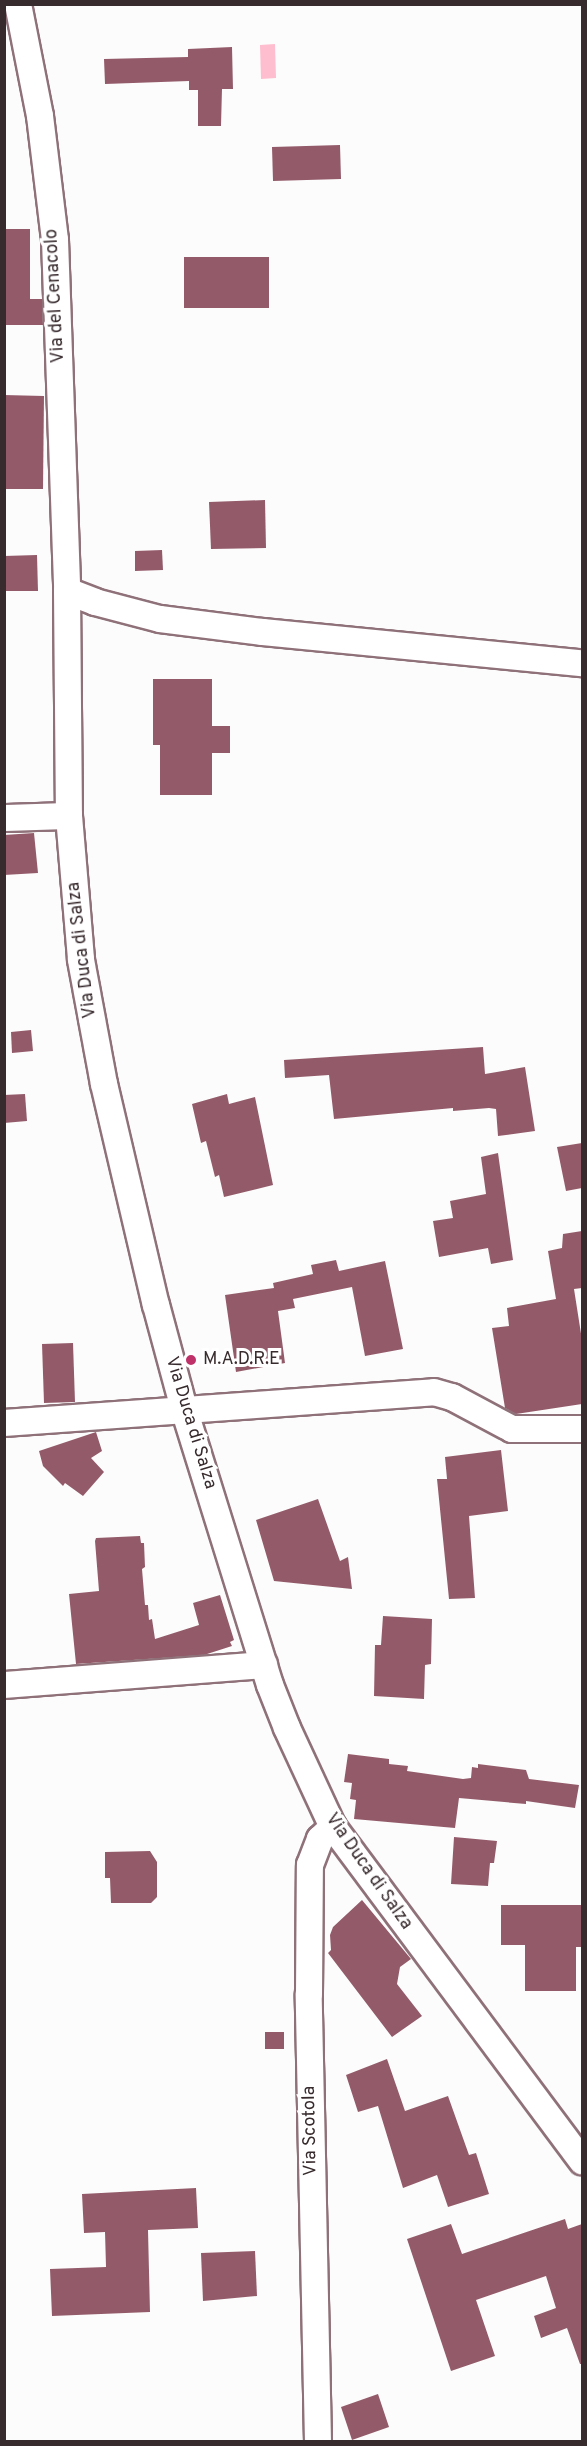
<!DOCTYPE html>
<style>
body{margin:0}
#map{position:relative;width:587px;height:2446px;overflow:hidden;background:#fcfcfc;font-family:Overpass,sans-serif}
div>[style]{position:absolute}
.water>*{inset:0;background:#febecf}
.building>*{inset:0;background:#935b6a}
.roads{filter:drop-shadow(2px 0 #8f7179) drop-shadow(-2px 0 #8f7179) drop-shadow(0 2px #8f7179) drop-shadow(0 -2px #8f7179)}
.minor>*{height:26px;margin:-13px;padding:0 13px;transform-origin:13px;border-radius:13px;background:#fff}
.dots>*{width:16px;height:16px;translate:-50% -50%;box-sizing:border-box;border:3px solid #fff;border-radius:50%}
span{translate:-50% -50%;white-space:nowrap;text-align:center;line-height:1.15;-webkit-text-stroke:6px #fff;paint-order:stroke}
.street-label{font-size:18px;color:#382b2e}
.poi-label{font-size:18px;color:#382b2e}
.left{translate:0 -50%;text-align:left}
.frame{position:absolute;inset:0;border:6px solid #382b2e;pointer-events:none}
</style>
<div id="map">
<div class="water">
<div style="clip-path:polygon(275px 44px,276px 78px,261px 79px,260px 45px)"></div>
</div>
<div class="building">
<div style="clip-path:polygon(232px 47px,233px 89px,222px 89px,221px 126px,198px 126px,198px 90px,189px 90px,189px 81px,105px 84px,104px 59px,188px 57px,188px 49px)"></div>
<div style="clip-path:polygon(340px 145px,341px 179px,273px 181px,272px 147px)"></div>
<div style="clip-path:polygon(4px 229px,30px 229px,30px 299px,42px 299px,43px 325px,4px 325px)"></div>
<div style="clip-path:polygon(184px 257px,269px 257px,269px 308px,184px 308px)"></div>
<div style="clip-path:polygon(4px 395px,44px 396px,43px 489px,4px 489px)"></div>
<div style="clip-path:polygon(265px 500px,266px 548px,211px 549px,209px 502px)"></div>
<div style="clip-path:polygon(162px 550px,163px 570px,135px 571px,135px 551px)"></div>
<div style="clip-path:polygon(37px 555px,38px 591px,4px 591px,4px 556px)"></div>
<div style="clip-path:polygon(153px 679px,212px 679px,212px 726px,230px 726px,230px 753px,212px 753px,212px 795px,160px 795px,160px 745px,153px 745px)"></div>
<div style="clip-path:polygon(34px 833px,38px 873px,4px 875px,4px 835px)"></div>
<div style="clip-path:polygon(31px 1030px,33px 1051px,12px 1053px,11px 1032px)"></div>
<div style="clip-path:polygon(483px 1047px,485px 1074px,525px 1067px,535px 1131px,498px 1136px,496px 1109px,489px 1108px,453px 1111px,453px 1108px,334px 1119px,329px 1075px,285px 1078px,284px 1060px)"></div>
<div style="clip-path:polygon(25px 1094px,27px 1121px,4px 1123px,4px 1095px)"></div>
<div style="clip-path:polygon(227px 1094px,229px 1104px,255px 1097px,273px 1185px,224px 1197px,219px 1175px,215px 1177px,206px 1141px,201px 1143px,192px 1104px)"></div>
<div style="clip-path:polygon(582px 1143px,582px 1188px,566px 1191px,557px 1147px)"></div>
<div style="clip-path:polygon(498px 1153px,513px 1260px,491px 1264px,488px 1248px,439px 1257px,433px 1221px,453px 1218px,450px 1201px,486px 1194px,481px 1157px)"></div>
<div style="clip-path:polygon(582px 1231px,582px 1288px,574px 1289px,582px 1340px,582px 1404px,516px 1414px,505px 1408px,492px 1328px,509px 1326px,507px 1308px,556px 1299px,548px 1251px,562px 1248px,563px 1234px)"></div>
<div style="clip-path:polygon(336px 1260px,339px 1271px,385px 1261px,403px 1349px,365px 1356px,352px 1287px,293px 1299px,295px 1308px,278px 1311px,285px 1363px,236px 1372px,225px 1295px,274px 1288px,273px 1283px,313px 1274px,311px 1265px)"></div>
<div style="clip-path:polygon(73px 1343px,75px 1402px,44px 1403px,42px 1344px)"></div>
<div style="clip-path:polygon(96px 1432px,102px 1451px,91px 1458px,104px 1472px,83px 1496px,65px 1483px,63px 1486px,43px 1466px,39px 1451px)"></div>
<div style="clip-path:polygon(501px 1450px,508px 1511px,469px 1516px,475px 1598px,449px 1599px,437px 1479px,447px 1479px,445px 1457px)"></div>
<div style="clip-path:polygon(318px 1499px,340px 1561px,348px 1557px,352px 1589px,274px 1581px,256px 1520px)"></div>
<div style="clip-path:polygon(140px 1536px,141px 1543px,144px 1543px,145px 1567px,142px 1569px,145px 1605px,148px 1605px,149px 1620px,152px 1619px,155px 1639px,199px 1625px,193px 1603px,220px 1595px,234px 1640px,230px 1642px,232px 1646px,204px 1655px,76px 1664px,69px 1594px,99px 1591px,95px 1541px,96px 1538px)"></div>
<div style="clip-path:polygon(383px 1616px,432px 1619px,431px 1664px,425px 1665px,424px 1699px,374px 1696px,375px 1645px,381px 1645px)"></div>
<div style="clip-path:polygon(348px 1754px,389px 1759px,389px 1764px,408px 1766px,407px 1771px,463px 1779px,471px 1778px,472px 1767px,478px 1768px,478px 1764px,526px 1770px,529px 1779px,579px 1785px,575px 1808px,526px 1801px,526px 1804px,459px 1798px,455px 1828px,354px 1819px,356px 1800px,350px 1799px,352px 1783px,344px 1782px)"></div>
<div style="clip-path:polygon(454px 1837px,497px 1841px,494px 1863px,490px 1863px,488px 1886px,451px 1884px)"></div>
<div style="clip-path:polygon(150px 1851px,157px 1862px,157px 1897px,151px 1903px,111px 1903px,110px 1878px,105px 1878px,105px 1852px)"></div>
<div style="clip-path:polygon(362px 1900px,411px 1959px,400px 1967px,397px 1984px,422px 2016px,392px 2037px,328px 1953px,331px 1950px,330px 1935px,333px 1927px)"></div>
<div style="clip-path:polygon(501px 1905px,582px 1905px,582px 1947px,576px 1947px,576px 1991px,525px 1991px,525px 1945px,501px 1945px)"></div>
<div style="clip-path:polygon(265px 2032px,284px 2032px,284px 2049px,265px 2049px)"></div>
<div style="clip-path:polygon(387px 2059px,405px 2111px,448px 2096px,469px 2155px,476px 2153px,489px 2194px,448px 2207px,437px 2175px,403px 2188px,378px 2106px,358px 2112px,346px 2075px)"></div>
<div style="clip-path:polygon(196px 2188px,198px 2228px,148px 2230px,150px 2312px,52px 2316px,50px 2269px,106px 2267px,105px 2232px,84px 2233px,82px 2194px)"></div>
<div style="clip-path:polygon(565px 2219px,568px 2229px,582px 2224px,582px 2364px,580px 2364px,567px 2328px,541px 2338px,534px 2316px,556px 2308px,546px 2276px,476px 2300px,495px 2356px,451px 2371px,407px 2239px,451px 2224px,462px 2254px)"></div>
<div style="clip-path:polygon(255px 2251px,257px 2296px,203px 2301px,201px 2253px)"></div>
<div style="clip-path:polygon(378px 2394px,389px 2427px,352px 2440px,341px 2407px)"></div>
</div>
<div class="roads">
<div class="minor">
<div style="left:18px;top:4px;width:114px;rotate:78.9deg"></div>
<div style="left:40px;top:116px;width:125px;rotate:83.1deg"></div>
<div style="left:55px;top:240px;width:351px;rotate:88deg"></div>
<div style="left:67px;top:591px;width:225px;rotate:89.5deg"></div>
<div style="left:69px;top:816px;width:144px;rotate:85.2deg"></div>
<div style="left:81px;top:960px;width:126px;rotate:79.5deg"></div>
<div style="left:104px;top:1084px;width:227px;rotate:76.8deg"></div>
<div style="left:156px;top:1305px;width:108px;rotate:74.9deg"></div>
<div style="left:184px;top:1409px;width:289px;rotate:72.7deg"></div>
<div style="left:270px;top:1685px;width:46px;rotate:68.4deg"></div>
<div style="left:287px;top:1728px;width:109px;rotate:65.1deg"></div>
<div style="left:333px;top:1827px;width:417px;rotate:53.3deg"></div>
<div style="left:67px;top:591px;width:30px;rotate:21deg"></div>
<div style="left:95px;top:602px;width:67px;rotate:14.7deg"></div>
<div style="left:160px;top:619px;width:104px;rotate:7.2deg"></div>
<div style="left:263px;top:632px;width:321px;rotate:5.6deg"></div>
<div style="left:4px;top:818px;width:65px;rotate:-1.8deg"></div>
<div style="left:4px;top:1423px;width:431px;rotate:-4.1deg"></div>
<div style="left:434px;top:1392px;width:19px;rotate:16deg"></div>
<div style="left:452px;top:1397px;width:68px;rotate:28.1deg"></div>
<div style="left:512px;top:1429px;width:70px"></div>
<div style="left:4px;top:1685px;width:261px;rotate:-4.4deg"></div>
<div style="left:318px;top:2442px;width:448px;rotate:-91.2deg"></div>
<div style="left:309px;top:1994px;width:129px;rotate:-89.6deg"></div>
<div style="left:310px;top:1865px;width:28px;rotate:-69deg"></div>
<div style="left:320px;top:1839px;width:18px;rotate:-43deg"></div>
</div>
</div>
<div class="dots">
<div style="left:191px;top:1360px;background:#be3269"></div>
</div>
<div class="street-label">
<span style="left:56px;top:296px;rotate:-93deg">Via del Cenacolo</span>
<span style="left:83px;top:950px;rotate:-97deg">Via Duca di Salza</span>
<span style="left:190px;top:1423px;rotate:73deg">Via Duca di Salza</span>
<span style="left:368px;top:1872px;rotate:55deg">Via Duca di Salza</span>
<span style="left:311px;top:2131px;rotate:-91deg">Via Scotola</span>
</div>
<div class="poi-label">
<span class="left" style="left:203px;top:1360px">M.A.D.R.E</span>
</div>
<div class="frame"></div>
</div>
